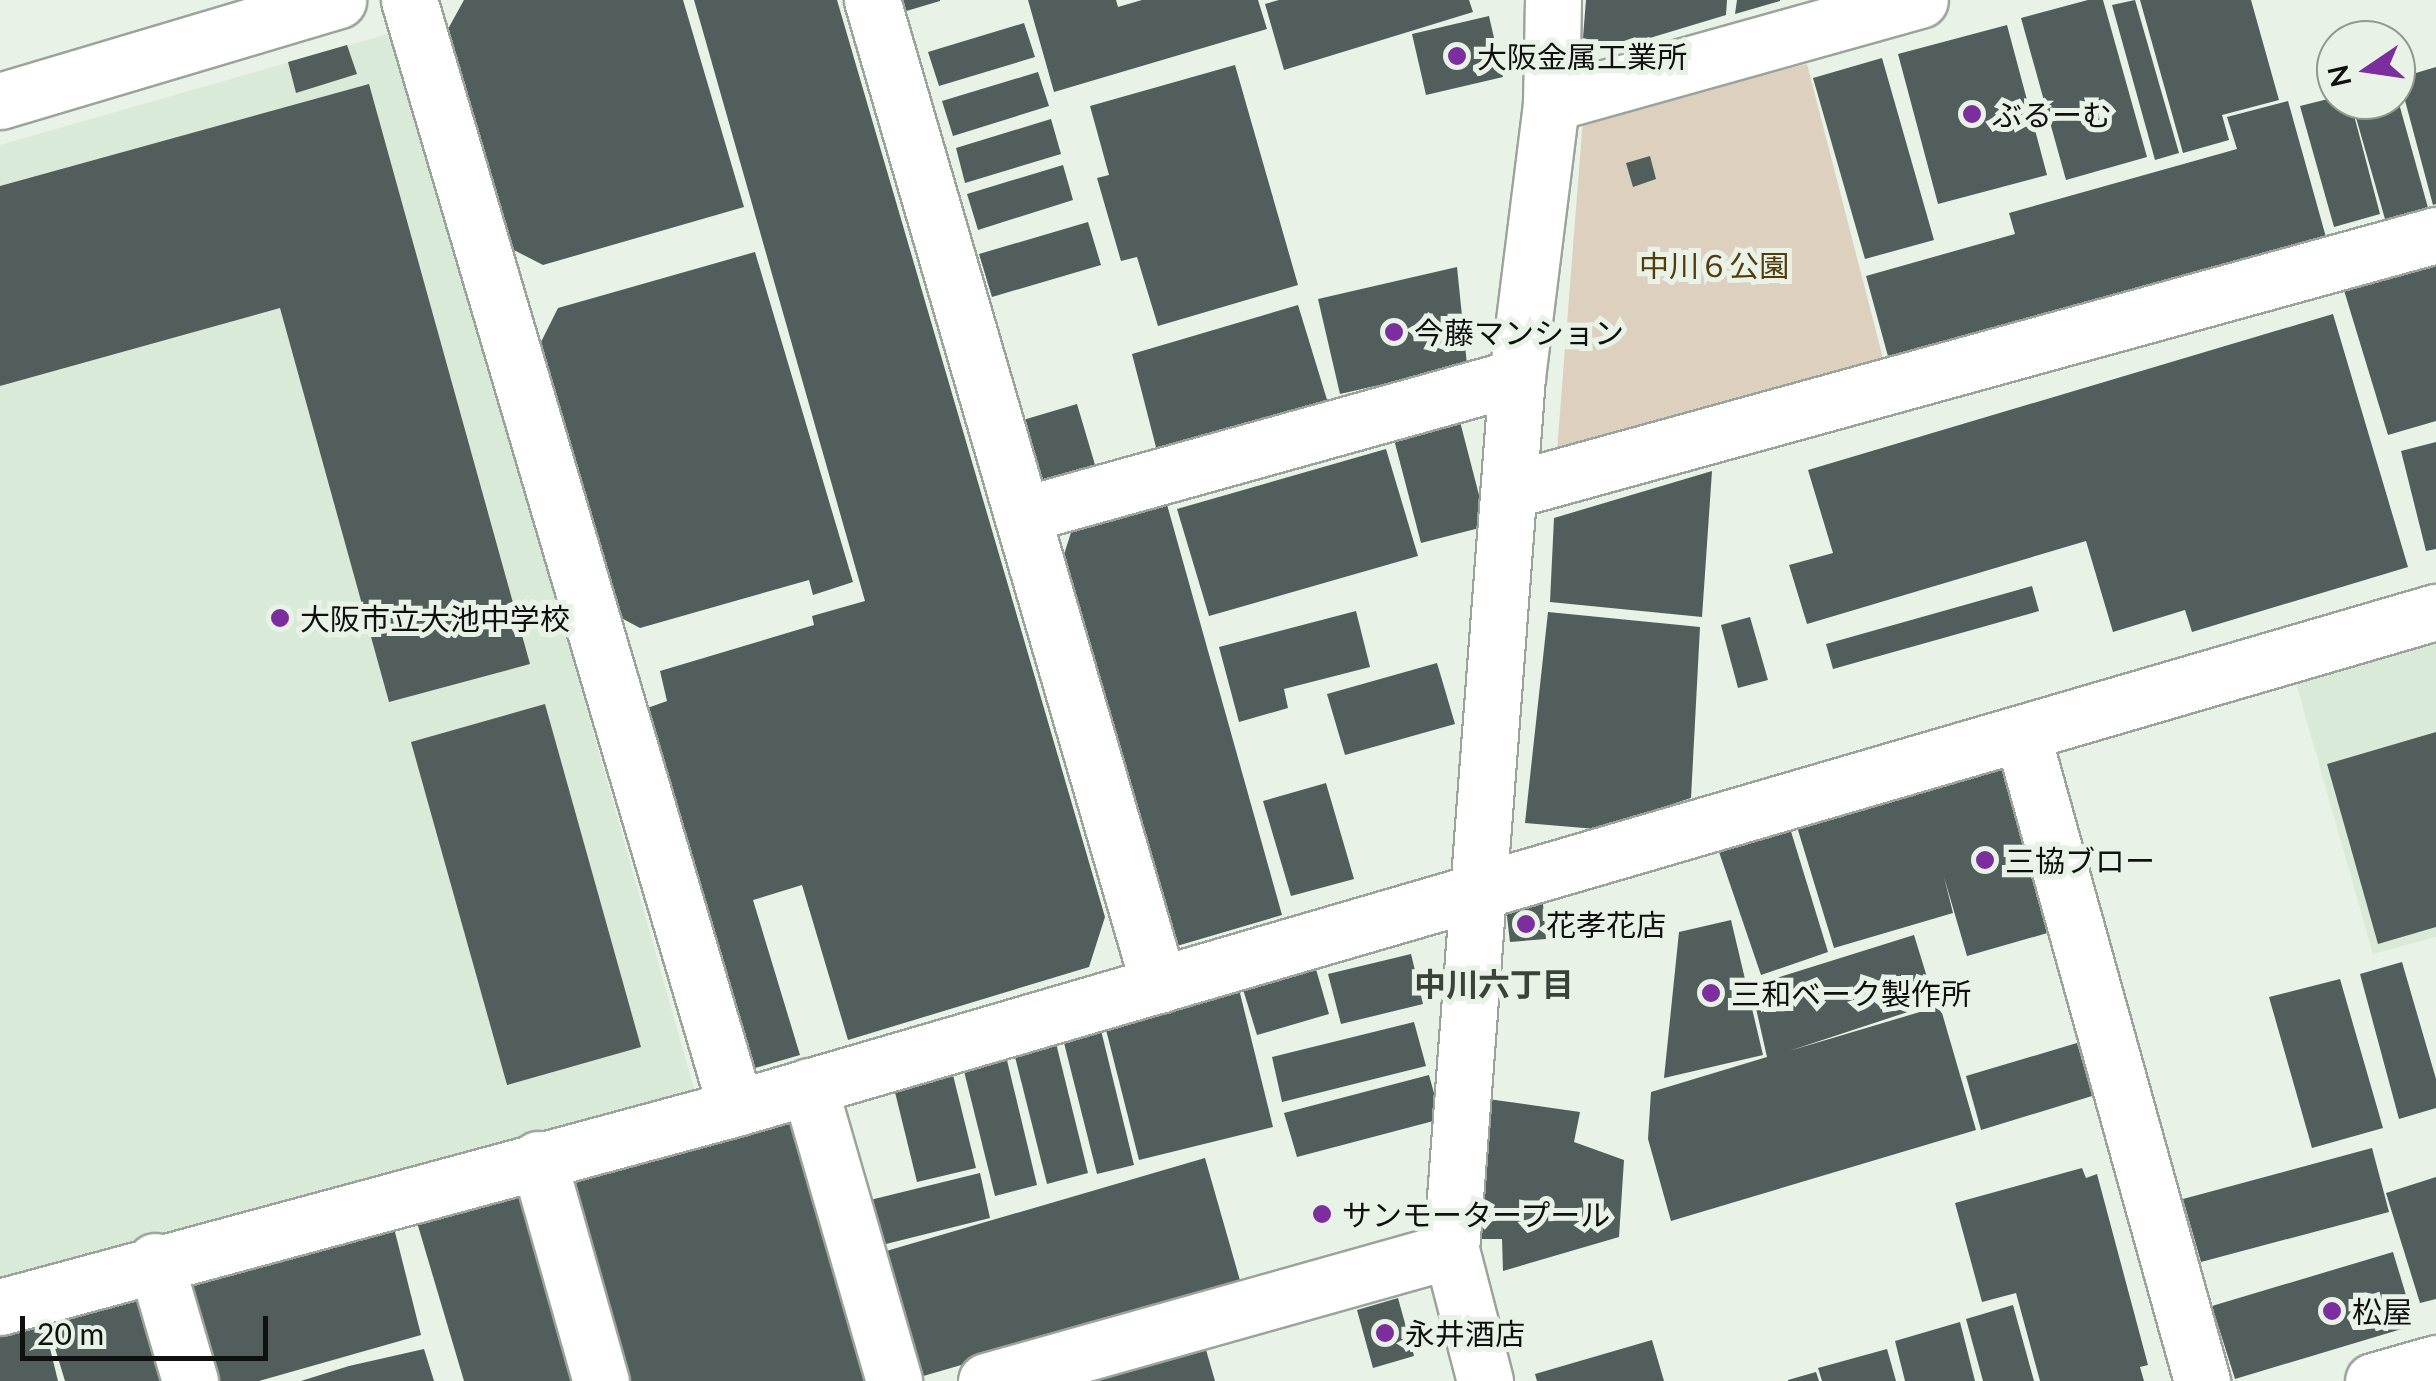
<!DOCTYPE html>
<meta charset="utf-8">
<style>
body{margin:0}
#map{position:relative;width:2436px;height:1381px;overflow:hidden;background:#e8f2e7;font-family:Lato,"Noto Sans JP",sans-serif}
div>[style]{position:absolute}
.built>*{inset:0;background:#daead9}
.green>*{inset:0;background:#ddd0bf}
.building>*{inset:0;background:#515e5b}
.roads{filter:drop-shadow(2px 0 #9ba49a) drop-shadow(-2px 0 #9ba49a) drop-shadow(0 2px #9ba49a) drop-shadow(0 -2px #9ba49a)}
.minor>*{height:55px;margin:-27.5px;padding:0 27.5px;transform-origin:27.5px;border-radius:27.5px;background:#fff}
.dots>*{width:28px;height:28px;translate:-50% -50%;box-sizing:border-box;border:5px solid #e8f2e7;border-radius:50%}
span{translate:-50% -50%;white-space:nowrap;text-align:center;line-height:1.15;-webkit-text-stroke:10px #e8f2e7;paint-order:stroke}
.poi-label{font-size:30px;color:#0e110e}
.left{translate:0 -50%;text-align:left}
.park-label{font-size:30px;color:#553a0b}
.neighbourhood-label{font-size:32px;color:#3a423a;font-weight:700}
.north{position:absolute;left:2316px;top:20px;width:100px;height:100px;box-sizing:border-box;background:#e8f2e7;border:2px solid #919890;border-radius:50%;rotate:257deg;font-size:28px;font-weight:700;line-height:40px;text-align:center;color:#0e110e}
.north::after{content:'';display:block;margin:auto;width:35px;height:45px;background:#7c2e9f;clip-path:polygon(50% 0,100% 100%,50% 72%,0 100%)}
.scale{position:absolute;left:20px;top:1316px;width:248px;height:45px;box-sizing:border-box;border:5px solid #0e110e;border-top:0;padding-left:12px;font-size:30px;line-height:35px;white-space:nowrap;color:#0e110e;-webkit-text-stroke:8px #e8f2e7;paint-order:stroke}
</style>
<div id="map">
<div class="built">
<div style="clip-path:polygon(395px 32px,695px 1092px,0 1278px,0 145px)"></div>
<div style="clip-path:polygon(2436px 640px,2436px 937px,2373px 954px,2295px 680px)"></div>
</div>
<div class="green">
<div style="clip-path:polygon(1807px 64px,1886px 370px,1557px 451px,1583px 119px)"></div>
</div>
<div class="building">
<div style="clip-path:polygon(464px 0,683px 0,744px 207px,543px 265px,510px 248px,448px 29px)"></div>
<div style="clip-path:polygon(694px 0,837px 0,1105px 917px,1089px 967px,848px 1040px,802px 885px,753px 900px,800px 1055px,748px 1070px,639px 711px,667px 701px,660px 671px,814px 625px,812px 616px,865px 601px)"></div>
<div style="clip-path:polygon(900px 0,940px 0,940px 1px,903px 12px)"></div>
<div style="clip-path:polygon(1028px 0,1116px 0,1118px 7px,1142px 0,1258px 0,1267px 29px,1054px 92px)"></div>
<div style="clip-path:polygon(1279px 0,1469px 0,1473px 12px,1284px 70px,1265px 4px)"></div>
<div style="clip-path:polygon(1586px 0,1727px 0,1726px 15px,1620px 47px,1583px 38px)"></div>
<div style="clip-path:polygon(1737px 0,1780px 0,1780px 1px,1735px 14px)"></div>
<div style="clip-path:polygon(2088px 0,2103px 0,2147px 157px,2066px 180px,2021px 18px)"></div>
<div style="clip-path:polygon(2135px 0,2179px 153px,2155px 160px,2112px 5px)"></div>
<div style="clip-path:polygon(2140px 0,2251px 0,2279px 100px,2222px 115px,2229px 140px,2183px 153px)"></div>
<div style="clip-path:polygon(1489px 16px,1503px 77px,1426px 95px,1412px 34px)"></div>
<div style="clip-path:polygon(1024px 23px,1035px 57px,939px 86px,928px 52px)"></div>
<div style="clip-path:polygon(2007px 25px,2047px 175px,1938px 204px,1898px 54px)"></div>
<div style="clip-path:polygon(347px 45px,357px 74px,296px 93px,288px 62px)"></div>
<div style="clip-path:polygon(1882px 58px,1934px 240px,1865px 259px,1813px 78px)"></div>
<div style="clip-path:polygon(1235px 65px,1298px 285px,1158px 326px,1137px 257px,1121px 261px,1097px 178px,1109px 175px,1090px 106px)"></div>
<div style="clip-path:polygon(2436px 67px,2436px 204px,2433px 205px,2399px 78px)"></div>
<div style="clip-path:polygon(1038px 72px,1049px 106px,953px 136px,942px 101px)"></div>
<div style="clip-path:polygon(369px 84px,530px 664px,389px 702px,280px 308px,0 386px,0 186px)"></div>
<div style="clip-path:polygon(2336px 97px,2350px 100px,2380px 214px,2334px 227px,2300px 106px)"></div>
<div style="clip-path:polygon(2351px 100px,2398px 100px,2430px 215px,2387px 226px)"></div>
<div style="clip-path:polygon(2288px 101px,2329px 248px,1892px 371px,1866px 276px,2015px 234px,2009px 213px,2237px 149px,2227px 117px)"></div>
<div style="clip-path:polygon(1051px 119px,1061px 154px,965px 183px,956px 148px)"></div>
<div style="clip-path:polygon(1650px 156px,1656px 179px,1633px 187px,1626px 163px)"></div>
<div style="clip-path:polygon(1063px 165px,1073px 200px,978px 230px,967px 194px)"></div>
<div style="clip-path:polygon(1088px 222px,1101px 265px,992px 297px,979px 254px)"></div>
<div style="clip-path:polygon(755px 252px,853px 582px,813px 595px,809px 580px,640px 628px,614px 614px,540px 344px,558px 308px)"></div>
<div style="clip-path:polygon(2436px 260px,2436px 421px,2388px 435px,2343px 287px)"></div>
<div style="clip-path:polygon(1457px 267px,1467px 365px,1340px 394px,1318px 299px)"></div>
<div style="clip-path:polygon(1298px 305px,1328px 403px,1158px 455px,1132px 354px)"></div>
<div style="clip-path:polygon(2333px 314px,2408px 567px,2192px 632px,2185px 610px,2113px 632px,2086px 541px,1807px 624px,1789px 565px,1833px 553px,1808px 470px)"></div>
<div style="clip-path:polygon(1077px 404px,1098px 475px,1043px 491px,1023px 420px)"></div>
<div style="clip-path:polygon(1457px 410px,1487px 526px,1421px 543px,1391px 428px)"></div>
<div style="clip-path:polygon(2436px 442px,2436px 549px,2426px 551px,2401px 451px)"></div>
<div style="clip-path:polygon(1386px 449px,1418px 556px,1209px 616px,1177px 509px)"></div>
<div style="clip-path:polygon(1712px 471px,1702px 617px,1550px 602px,1554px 518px)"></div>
<div style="clip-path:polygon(1166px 501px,1282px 915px,1170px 948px,1062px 561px,1073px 526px)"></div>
<div style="clip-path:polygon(2032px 586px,2039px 611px,1833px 669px,1826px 644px)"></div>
<div style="clip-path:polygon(1356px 611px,1370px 667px,1284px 689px,1288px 708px,1239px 722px,1219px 647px)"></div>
<div style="clip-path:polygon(1548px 612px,1700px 627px,1691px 798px,1596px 829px,1525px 823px)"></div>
<div style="clip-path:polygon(1750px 617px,1768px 680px,1738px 688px,1721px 625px)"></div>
<div style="clip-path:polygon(1437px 663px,1455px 724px,1345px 755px,1327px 694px)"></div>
<div style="clip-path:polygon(545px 704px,641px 1047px,507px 1085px,411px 742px)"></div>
<div style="clip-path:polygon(2436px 732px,2436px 927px,2378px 944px,2327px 764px)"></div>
<div style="clip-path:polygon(2004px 764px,2051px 932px,1967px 956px,1944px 877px,1953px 913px,1834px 948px,1794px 817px)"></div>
<div style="clip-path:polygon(1326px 783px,1354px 879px,1291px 896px,1263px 801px)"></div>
<div style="clip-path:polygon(1789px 825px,1828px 952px,1761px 975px,1718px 849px)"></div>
<div style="clip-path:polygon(1543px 904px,1546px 939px,1510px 942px,1506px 908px)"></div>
<div style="clip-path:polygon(1731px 920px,1763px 1055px,1664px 1078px,1679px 932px)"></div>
<div style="clip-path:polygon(1914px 935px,1935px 1003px,1789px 1051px,1940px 1006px,1976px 1130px,1671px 1221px,1648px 1139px,1651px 1092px,1767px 1057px,1751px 986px)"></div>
<div style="clip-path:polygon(1311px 952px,1329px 1014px,1257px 1035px,1238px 973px)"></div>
<div style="clip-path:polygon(1411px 954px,1423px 1004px,1341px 1024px,1328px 974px)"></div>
<div style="clip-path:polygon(2402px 962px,2436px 1079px,2436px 1108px,2399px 1119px,2360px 974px)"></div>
<div style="clip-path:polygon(1235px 973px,1273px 1127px,1139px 1160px,1100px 1006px)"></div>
<div style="clip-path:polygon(2340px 979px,2383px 1128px,2312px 1148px,2269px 997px)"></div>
<div style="clip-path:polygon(1097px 1014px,1134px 1165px,1097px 1174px,1059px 1023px)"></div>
<div style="clip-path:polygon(1414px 1022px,1426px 1066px,1282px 1102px,1272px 1057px)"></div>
<div style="clip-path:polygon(1052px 1027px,1088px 1173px,1047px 1184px,1010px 1037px)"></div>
<div style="clip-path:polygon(2077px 1043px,2092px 1096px,1981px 1130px,1966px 1076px)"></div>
<div style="clip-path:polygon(1004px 1048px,1037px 1185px,995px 1196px,961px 1059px)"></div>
<div style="clip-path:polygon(952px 1071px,976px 1168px,917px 1182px,893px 1084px)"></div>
<div style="clip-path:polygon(1429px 1075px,1441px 1119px,1297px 1157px,1284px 1113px)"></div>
<div style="clip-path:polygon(1488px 1099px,1580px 1112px,1574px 1142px,1624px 1160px,1619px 1237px,1503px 1271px,1502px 1239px,1473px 1239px)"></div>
<div style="clip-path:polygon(793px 1101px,869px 1381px,625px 1381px,564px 1171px)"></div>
<div style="clip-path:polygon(2372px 1148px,2389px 1212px,2201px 1262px,2183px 1199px)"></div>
<div style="clip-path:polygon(1205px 1158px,1241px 1284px,913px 1379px,876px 1254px)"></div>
<div style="clip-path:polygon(2082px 1168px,2086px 1178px,2097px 1174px,2148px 1365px,2140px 1367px,2144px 1381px,2040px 1381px,2016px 1293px,1982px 1302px,1955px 1203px)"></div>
<div style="clip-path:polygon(980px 1173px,990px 1218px,874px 1247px,862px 1202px)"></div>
<div style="clip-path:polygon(2436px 1177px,2436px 1299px,2420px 1303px,2386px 1193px)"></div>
<div style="clip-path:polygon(531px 1182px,588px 1381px,464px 1381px,416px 1219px)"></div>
<div style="clip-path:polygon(393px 1224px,421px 1335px,259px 1381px,212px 1381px,183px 1280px)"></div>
<div style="clip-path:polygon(2393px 1252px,2415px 1325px,2235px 1379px,2212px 1306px)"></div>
<div style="clip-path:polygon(145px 1294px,170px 1381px,65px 1381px,48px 1325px)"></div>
<div style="clip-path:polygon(1398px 1298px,1414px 1356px,1373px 1368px,1357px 1310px)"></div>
<div style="clip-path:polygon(2013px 1305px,2034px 1381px,1983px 1381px,1966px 1319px)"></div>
<div style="clip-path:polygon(43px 1320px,58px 1381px,0 1381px,0 1331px)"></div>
<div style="clip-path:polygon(1960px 1322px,1975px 1381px,1905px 1381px,1895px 1341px)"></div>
<div style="clip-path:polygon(1202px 1336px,1215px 1381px,1048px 1381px)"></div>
<div style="clip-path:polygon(1652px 1340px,1664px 1381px,1537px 1381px,1535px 1374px)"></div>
<div style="clip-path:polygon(424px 1349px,434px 1381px,301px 1381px,349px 1366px)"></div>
<div style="clip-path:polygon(1887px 1349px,1896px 1381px,1822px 1381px,1818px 1368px)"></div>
<div style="clip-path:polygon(1816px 1372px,1819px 1381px,1788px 1381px,1788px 1380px)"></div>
</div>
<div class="roads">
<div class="minor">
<div style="left:409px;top:0;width:1155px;rotate:73.56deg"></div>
<div style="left:872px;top:0;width:1026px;rotate:73.76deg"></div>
<div style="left:0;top:101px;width:353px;rotate:-16.6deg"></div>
<div style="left:1551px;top:103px;width:383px;rotate:-15.6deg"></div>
<div style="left:1511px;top:490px;width:960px;rotate:-15.41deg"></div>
<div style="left:1022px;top:515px;width:514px;rotate:-15.58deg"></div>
<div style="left:2022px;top:734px;width:672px;rotate:74.45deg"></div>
<div style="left:809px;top:1086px;width:307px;rotate:73.9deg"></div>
<div style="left:538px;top:1159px;width:231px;rotate:74.2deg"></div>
<div style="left:155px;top:1261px;width:125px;rotate:73.7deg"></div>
<div style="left:0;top:1307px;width:762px;rotate:-15.13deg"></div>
<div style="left:736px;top:1108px;width:1771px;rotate:-16.27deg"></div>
<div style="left:986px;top:1381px;width:483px;rotate:-15.7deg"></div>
<div style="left:1485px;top:1381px;width:135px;rotate:-104.5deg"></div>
<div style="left:1451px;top:1250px;width:875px;rotate:-85.68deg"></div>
<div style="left:1517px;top:377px;width:276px;rotate:-82.9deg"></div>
<div style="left:1551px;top:103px;width:103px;rotate:-88.9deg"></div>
<div style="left:2373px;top:1381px;width:66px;rotate:-15.9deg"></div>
</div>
</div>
<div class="dots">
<div style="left:1457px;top:56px;background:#7c2e9f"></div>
<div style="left:1972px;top:114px;background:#7c2e9f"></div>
<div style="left:1394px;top:332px;background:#7c2e9f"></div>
<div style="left:280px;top:618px;background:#7c2e9f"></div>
<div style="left:1985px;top:860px;background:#7c2e9f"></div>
<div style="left:1526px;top:924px;background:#7c2e9f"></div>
<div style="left:1711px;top:993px;background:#7c2e9f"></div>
<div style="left:1322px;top:1214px;background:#7c2e9f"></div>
<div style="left:2332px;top:1311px;background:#7c2e9f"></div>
<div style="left:1385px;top:1333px;background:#7c2e9f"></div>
</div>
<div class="poi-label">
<span class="left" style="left:1477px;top:56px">大阪金属工業所</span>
<span class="left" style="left:1992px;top:114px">ぶるーむ</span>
<span class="left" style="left:1414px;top:332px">今藤マンション</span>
<span class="left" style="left:300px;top:618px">大阪市立大池中学校</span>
<span class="left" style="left:2005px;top:860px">三協ブロー</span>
<span class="left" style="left:1546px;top:924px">花孝花店</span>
<span class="left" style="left:1731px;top:993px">三和ベーク製作所</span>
<span class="left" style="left:1342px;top:1214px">サンモータープール</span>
<span class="left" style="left:2352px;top:1311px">松屋</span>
<span class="left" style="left:1405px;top:1333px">永井酒店</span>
</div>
<div class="park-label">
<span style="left:1714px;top:265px">中川６公園</span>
</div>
<div class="neighbourhood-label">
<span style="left:1494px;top:984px">中川六丁目</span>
</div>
<div class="north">N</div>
<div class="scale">20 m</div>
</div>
